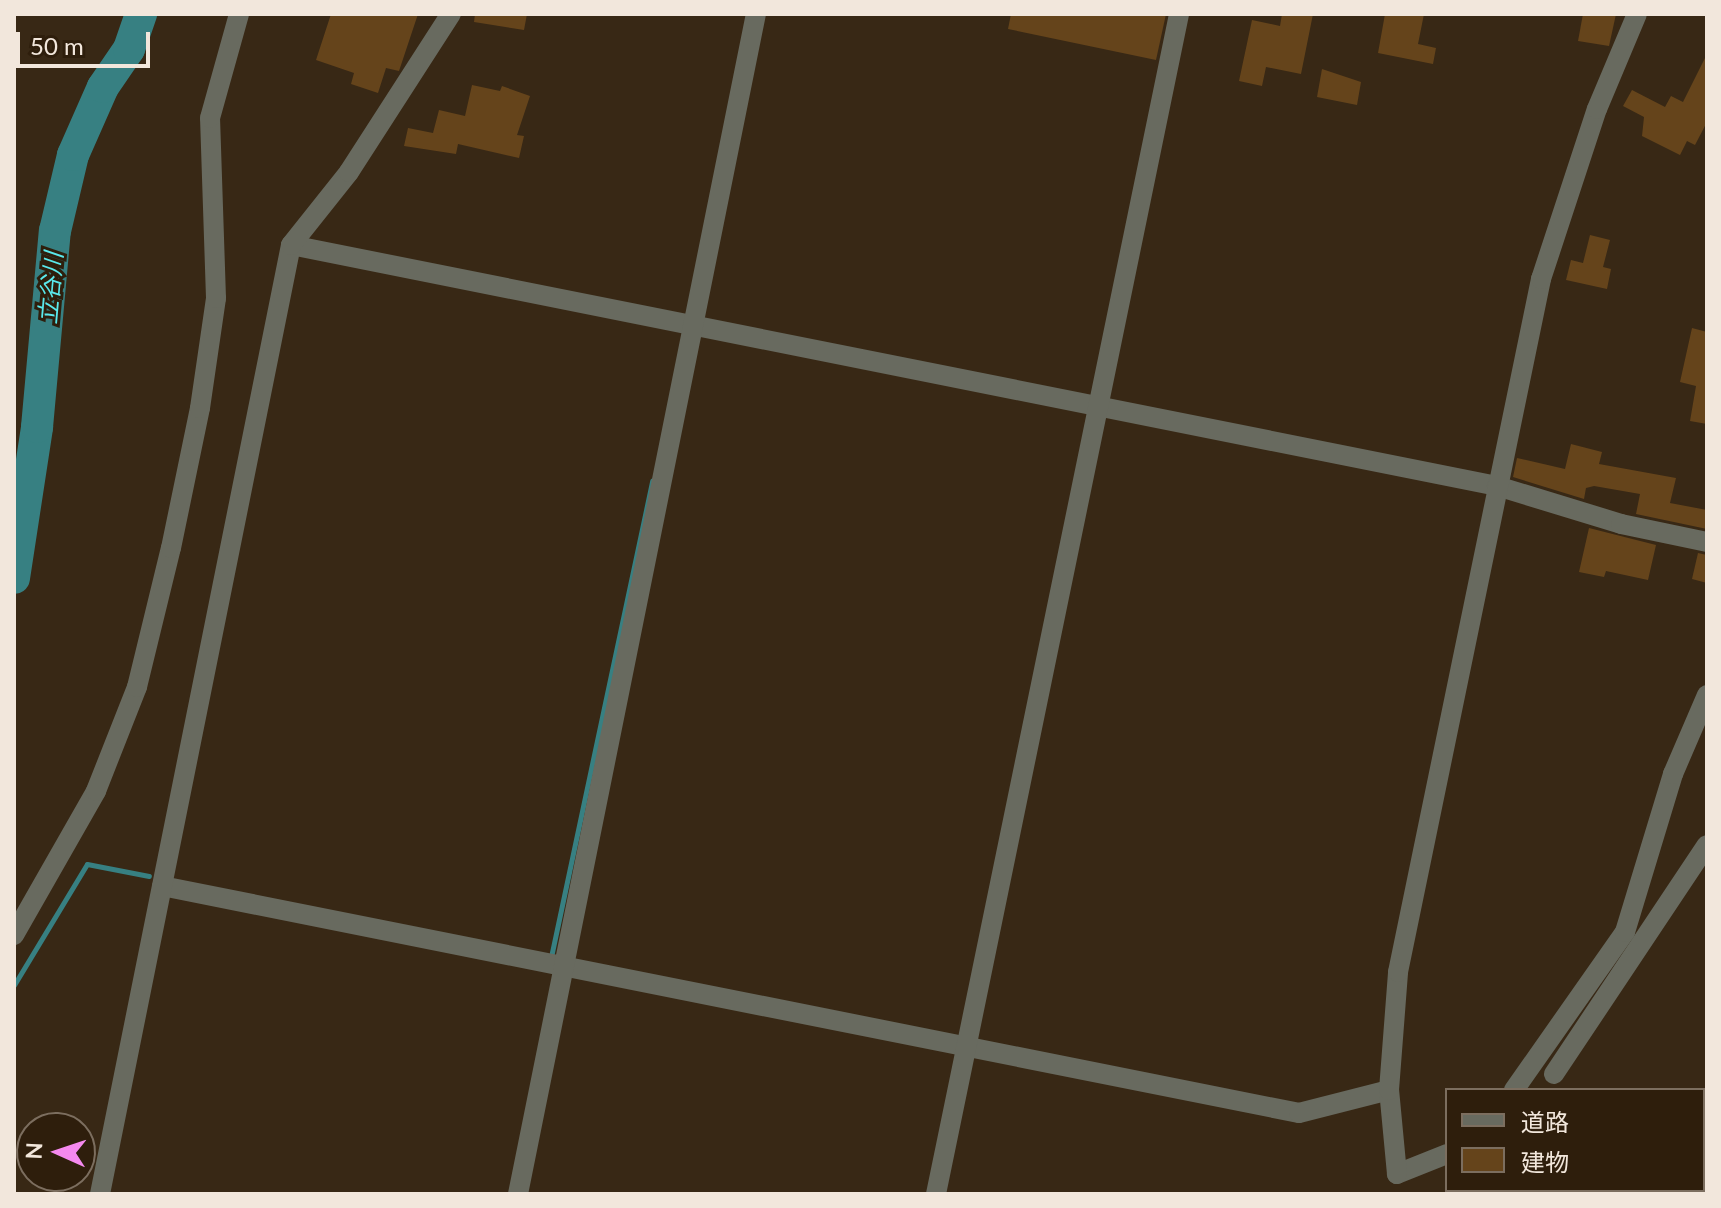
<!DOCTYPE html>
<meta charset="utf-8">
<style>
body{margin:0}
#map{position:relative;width:1721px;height:1208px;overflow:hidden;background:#382815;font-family:Lato,"Noto Sans JP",sans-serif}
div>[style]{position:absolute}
.stream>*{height:5px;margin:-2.5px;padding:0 2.5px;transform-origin:2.5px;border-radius:2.5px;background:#378082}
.river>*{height:32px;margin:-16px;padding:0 16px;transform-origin:16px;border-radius:16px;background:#378082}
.building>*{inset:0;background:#65441b}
.path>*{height:3px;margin-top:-1.5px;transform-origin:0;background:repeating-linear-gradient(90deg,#736554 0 6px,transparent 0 12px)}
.minor>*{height:20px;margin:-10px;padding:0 10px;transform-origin:10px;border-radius:10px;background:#686a5f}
span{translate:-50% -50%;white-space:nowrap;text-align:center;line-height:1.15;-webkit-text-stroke:6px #2e1e0c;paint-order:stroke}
.water-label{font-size:24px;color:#5ae9ec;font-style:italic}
.frame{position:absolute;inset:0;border:16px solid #f2e7dc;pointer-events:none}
.legend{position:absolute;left:1445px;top:1088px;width:260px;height:104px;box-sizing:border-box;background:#2e1e0c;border:2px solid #7c6e5f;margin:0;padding:10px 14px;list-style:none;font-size:24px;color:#f2e7dc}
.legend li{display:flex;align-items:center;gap:16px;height:40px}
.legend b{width:40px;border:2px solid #7c6e5f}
.north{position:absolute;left:16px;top:1112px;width:80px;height:80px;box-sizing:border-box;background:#2e1e0c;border:2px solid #7c6e5f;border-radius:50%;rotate:273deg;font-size:22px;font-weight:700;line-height:32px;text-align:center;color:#f2e7dc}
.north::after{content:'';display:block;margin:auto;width:28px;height:36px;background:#f589ef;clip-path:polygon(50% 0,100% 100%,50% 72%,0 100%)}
.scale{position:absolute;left:16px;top:32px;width:134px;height:36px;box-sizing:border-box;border:4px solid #f2e7dc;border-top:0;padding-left:10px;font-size:24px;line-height:28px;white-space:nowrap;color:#f2e7dc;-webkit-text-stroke:6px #2e1e0c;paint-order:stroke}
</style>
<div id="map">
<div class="stream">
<div style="left:551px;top:957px;width:487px;rotate:-78deg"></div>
<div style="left:14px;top:985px;width:141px;rotate:-58.9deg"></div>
<div style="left:87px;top:864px;width:63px;rotate:11deg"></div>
</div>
<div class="river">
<div style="left:14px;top:578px;width:153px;rotate:-81.3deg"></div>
<div style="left:37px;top:427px;width:197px;rotate:-84.8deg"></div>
<div style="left:55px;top:231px;width:78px;rotate:-76.7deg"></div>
<div style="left:73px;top:155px;width:74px;rotate:-66.2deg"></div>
<div style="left:103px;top:87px;width:46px;rotate:-55.6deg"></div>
<div style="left:129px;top:49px;width:37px;rotate:-71deg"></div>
</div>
<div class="building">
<div style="clip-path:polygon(331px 14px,418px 14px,399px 71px,386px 68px,378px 93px,351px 84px,354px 73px,316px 60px)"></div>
<div style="clip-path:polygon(475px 14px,527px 14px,524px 30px,474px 22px)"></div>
<div style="clip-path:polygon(1011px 14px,1166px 14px,1156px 60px,1008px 29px)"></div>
<div style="clip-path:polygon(1282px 14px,1313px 14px,1301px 74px,1266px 67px,1262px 86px,1239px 81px,1252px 20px,1280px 26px)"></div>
<div style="clip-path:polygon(1385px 14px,1424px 14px,1418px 44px,1436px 48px,1433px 64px,1378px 53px)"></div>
<div style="clip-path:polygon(1583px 14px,1616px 14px,1609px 46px,1578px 41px)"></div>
<div style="clip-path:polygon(1707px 54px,1707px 122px,1695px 145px,1687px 141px,1680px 155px,1642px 136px,1644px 117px,1623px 106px,1632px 90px,1665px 107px,1671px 96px,1683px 102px)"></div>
<div style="clip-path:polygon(1322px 69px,1361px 82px,1357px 105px,1317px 97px)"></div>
<div style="clip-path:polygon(472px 85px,500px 91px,502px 86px,530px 96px,517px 135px,524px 136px,519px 158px,458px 144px,456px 154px,404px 146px,408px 128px,433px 133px,439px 110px,465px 116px)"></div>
<div style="clip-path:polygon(1590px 235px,1610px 240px,1603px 267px,1611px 269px,1607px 289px,1566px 280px,1571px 260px,1583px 263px)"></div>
<div style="clip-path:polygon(1692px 328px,1707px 332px,1707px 424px,1690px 421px,1696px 386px,1680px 382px)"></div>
<div style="clip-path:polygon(1571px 444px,1602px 452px,1599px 464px,1676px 478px,1670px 503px,1707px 510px,1707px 529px,1636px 514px,1640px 494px,1594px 486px,1586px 488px,1584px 499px,1513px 477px,1517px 458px,1565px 469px)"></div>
<div style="clip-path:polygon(1589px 528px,1656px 545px,1648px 580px,1606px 571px,1604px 577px,1579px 572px)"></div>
<div style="clip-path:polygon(1698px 553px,1707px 555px,1707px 583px,1692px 579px)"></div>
</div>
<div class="path">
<div style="left:1462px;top:1194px;width:5px;rotate:-53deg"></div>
</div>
<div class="minor">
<div style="left:291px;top:245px;width:1230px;rotate:11.3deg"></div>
<div style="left:1497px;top:486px;width:130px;rotate:17deg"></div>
<div style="left:1621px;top:524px;width:88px;rotate:11.8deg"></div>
<div style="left:162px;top:886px;width:1159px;rotate:11.29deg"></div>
<div style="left:1299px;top:1113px;width:93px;rotate:-14.3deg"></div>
<div style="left:14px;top:935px;width:166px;rotate:-60.3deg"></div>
<div style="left:96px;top:791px;width:112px;rotate:-68.5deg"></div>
<div style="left:137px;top:687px;width:143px;rotate:-76.3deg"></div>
<div style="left:171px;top:548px;width:143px;rotate:-78.3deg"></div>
<div style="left:200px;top:408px;width:111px;rotate:-81.7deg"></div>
<div style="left:216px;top:298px;width:180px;rotate:-91.9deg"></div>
<div style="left:210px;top:118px;width:108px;rotate:-74.4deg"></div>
<div style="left:1554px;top:1074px;width:275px;rotate:-56.3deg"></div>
<div style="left:1514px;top:1090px;width:193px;rotate:-54.9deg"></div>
<div style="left:1625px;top:932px;width:165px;rotate:-73.1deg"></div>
<div style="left:1673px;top:774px;width:86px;rotate:-66.7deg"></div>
<div style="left:1447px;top:1154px;width:54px;rotate:158.2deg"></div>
<div style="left:1397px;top:1174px;width:84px;rotate:-95.4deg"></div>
<div style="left:1389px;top:1090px;width:118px;rotate:-85.6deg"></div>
<div style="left:1398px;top:972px;width:708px;rotate:-78.34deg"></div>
<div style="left:1541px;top:279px;width:179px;rotate:-71.8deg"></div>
<div style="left:1597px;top:109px;width:103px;rotate:-67.2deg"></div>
<div style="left:100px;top:1194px;width:968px;rotate:-78.62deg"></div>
<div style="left:291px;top:245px;width:93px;rotate:-51.5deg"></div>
<div style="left:349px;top:172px;width:188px;rotate:-57.2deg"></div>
<div style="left:518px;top:1194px;width:1204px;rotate:-78.6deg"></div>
<div style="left:936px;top:1194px;width:1205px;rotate:-78.36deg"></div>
</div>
<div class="water-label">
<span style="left:50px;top:288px;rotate:-85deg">立谷川</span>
</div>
<div class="frame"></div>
<ul class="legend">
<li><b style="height:10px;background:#686a5f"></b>道路</li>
<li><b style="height:22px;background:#65441b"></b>建物</li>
</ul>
<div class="north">N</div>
<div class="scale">50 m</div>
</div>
